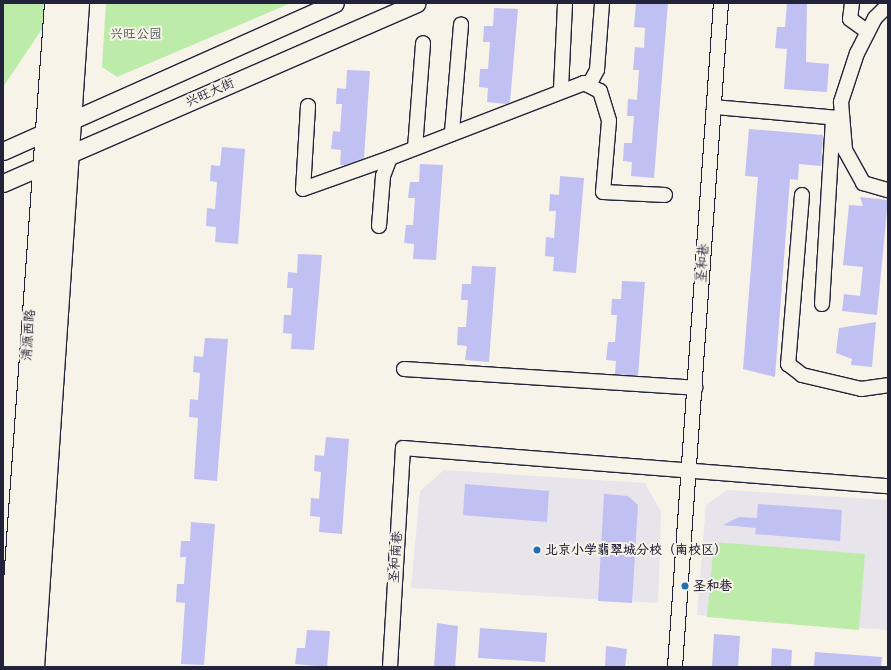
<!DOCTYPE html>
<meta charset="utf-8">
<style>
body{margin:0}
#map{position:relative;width:891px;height:670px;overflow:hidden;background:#f7f3e8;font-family:"Balsamiq Sans","LXGW WenKai TC",sans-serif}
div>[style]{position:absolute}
.built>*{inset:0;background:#e7e4eb}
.green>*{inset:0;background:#bdecaa}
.building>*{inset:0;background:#c1c0f2}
.roads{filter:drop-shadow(1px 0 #22223b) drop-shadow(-1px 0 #22223b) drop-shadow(0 1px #22223b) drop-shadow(0 -1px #22223b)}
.minor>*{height:14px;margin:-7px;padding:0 7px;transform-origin:7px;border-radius:7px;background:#f7f3e8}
.major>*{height:17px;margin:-8.5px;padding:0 8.5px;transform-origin:8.5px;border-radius:8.5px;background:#f7f3e8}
.dots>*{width:11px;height:11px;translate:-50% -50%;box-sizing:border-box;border:2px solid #f7f3e8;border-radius:50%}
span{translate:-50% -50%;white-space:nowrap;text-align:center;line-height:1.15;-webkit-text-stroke:4px #f7f3e8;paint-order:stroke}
.park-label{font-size:13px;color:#495457}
.street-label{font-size:13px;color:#22223b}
.poi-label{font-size:13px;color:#22223b;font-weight:700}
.left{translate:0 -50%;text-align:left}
.frame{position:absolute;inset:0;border:4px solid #22223b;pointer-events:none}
</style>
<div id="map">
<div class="built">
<div style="clip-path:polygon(444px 470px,645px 483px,661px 512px,658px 603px,411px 588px,420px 491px)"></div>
<div style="clip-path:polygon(727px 490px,888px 500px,888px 630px,697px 615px,706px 505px)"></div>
</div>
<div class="green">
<div style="clip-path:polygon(3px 3px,44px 3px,42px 29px,3px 87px)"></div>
<div style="clip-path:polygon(106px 3px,291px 3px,117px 77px,102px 67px)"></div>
<div style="clip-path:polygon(714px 542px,865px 554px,859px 630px,707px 617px)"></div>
</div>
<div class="building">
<div style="clip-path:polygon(636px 3px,668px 3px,654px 178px,631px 176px,632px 162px,623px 161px,624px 143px,632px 143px,634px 116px,627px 116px,628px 99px,637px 100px,639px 70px,633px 70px,635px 47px,644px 48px,645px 28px,634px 27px)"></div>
<div style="clip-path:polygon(787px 3px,807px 3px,806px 62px,829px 64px,827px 92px,784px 89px,787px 49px,775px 48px,777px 27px,785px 27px)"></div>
<div style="clip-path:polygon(494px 8px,518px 9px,510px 102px,506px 104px,487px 102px,488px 88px,479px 87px,480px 69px,488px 69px,490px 42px,483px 42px,484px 26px,493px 26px)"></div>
<div style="clip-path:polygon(347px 70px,370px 71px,364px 158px,345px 165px,340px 165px,341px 150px,331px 149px,333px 131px,340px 132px,342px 104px,336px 104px,337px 88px,346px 89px)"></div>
<div style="clip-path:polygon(749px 129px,823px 135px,821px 166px,799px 164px,798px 180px,790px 179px,775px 377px,743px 369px,758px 177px,745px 176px)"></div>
<div style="clip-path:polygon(222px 147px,245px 149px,238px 244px,215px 242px,216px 227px,206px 226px,207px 208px,215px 209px,217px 182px,210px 181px,211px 165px,220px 166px)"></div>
<div style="clip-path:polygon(420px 164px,443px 165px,436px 260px,413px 259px,414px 244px,404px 243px,406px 225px,413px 225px,415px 198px,408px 198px,410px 182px,419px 182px)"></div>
<div style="clip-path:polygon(560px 176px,584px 178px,576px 273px,553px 271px,554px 257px,545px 256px,546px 237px,554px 238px,556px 211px,549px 211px,550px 194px,559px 195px)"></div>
<div style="clip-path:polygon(860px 197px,888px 200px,877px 315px,842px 311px,844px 294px,860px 296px,863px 267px,843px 265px,849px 205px,863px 206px)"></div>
<div style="clip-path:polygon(298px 254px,322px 255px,314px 350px,291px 349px,292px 334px,283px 333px,284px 315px,291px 315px,293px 288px,287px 288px,288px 272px,297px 273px)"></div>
<div style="clip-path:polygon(472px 266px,496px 267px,489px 362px,465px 360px,467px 346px,457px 345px,458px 327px,466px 327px,468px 300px,461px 300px,462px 284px,471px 284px)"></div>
<div style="clip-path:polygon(622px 281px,645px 282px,638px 376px,615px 374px,616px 361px,606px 360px,608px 342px,615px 342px,617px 315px,611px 315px,612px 299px,621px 299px)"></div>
<div style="clip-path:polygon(876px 322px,872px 367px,851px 365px,852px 359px,836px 353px,839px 328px)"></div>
<div style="clip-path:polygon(205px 338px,228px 339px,217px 481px,194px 479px,198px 418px,189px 417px,190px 399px,198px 400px,200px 373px,193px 372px,194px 356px,203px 357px)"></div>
<div style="clip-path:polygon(326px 437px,349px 439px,342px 534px,319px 532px,320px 517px,310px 516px,311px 498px,319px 499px,321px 472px,314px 471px,315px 455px,324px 456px)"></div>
<div style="clip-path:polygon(465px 484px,549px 491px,547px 522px,463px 515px)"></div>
<div style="clip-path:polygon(604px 494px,628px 496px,638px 505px,632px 603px,598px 601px)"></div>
<div style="clip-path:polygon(758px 504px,842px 510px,840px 541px,755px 534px,756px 528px,723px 525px,739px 517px,757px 518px)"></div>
<div style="clip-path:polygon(191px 522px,215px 524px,204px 665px,181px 664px,185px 603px,176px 602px,177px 584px,184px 584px,186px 557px,180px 557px,181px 541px,190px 541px)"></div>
<div style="clip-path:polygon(437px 623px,458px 626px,455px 667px,434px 667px)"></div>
<div style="clip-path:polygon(480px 628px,547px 633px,545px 662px,478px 658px)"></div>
<div style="clip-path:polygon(307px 630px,330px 631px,327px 667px,295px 664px,297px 648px,305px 648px)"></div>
<div style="clip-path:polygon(714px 634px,740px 636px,738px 667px,712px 667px)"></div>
<div style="clip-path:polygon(606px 646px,627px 649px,625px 667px,605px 667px)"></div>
<div style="clip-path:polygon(772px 648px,792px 650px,791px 667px,771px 667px)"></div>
<div style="clip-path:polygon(815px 652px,882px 657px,881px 667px,814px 667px)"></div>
</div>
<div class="roads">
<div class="minor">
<div style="left:852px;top:3px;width:16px;rotate:97deg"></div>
<div style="left:850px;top:19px;width:22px;rotate:36deg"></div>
<div style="left:888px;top:5px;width:18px;rotate:135deg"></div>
<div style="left:875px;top:18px;width:39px;rotate:117deg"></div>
<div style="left:857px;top:53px;width:52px;rotate:108.1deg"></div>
<div style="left:841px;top:102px;width:48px;rotate:85.2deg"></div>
<div style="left:845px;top:150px;width:38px;rotate:61deg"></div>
<div style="left:863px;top:183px;width:26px;rotate:16deg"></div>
<div style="left:589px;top:85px;width:17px;rotate:-62deg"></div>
<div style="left:597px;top:70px;width:67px;rotate:-85.7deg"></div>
<div style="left:561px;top:89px;width:86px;rotate:-87.3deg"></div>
<div style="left:308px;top:106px;width:83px;rotate:93.4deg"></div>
<div style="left:303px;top:189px;width:92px;rotate:-19.6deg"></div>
<div style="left:714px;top:107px;width:127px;rotate:5deg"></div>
<div style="left:452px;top:132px;width:108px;rotate:-85.2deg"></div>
<div style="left:415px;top:148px;width:105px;rotate:-85.6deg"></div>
<div style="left:802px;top:195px;width:170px;rotate:94.7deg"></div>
<div style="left:788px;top:364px;width:18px;rotate:38deg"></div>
<div style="left:802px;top:375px;width:61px;rotate:13.3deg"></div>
<div style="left:861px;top:389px;width:27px;rotate:-8deg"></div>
<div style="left:379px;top:226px;width:50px;rotate:-85.4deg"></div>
<div style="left:383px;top:176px;width:19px;rotate:-69deg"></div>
<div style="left:390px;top:158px;width:208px;rotate:-21.1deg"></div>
<div style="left:584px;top:83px;width:18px;rotate:27deg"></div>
<div style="left:600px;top:91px;width:31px;rotate:73deg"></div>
<div style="left:609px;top:121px;width:71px;rotate:94.8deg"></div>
<div style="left:603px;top:192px;width:62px;rotate:2.8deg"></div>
<div style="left:822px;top:304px;width:186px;rotate:-86.6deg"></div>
<div style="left:404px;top:369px;width:292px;rotate:3.7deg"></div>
<div style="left:5px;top:667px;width:666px;rotate:-85.95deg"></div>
<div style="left:390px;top:667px;width:219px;rotate:-86.6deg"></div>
<div style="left:403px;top:448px;width:486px;rotate:4.5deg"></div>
<div style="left:675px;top:667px;width:666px;rotate:-86.04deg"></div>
</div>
<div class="major">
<div style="left:3px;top:151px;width:363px;rotate:-24deg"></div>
<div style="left:3px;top:183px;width:451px;rotate:-23.5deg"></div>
<div style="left:19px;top:667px;width:666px;rotate:-86.12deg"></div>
<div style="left:35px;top:667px;width:666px;rotate:-86.12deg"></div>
</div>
</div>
<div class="dots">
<div style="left:537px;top:550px;background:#1f6fb2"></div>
<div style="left:685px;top:586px;background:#1f6fb2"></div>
</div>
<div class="park-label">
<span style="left:136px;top:34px">兴旺公园</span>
</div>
<div class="street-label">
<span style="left:210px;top:93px;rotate:-24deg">兴旺大街</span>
<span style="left:703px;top:263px;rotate:-86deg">圣和巷</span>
<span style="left:29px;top:335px;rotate:-86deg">清源西路</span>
<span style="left:396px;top:557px;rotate:-86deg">圣和南巷</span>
</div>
<div class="poi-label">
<span class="left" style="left:545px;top:550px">北京小学翡翠城分校（南校区）</span>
<span class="left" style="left:693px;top:586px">圣和巷</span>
</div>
<div class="frame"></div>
</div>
